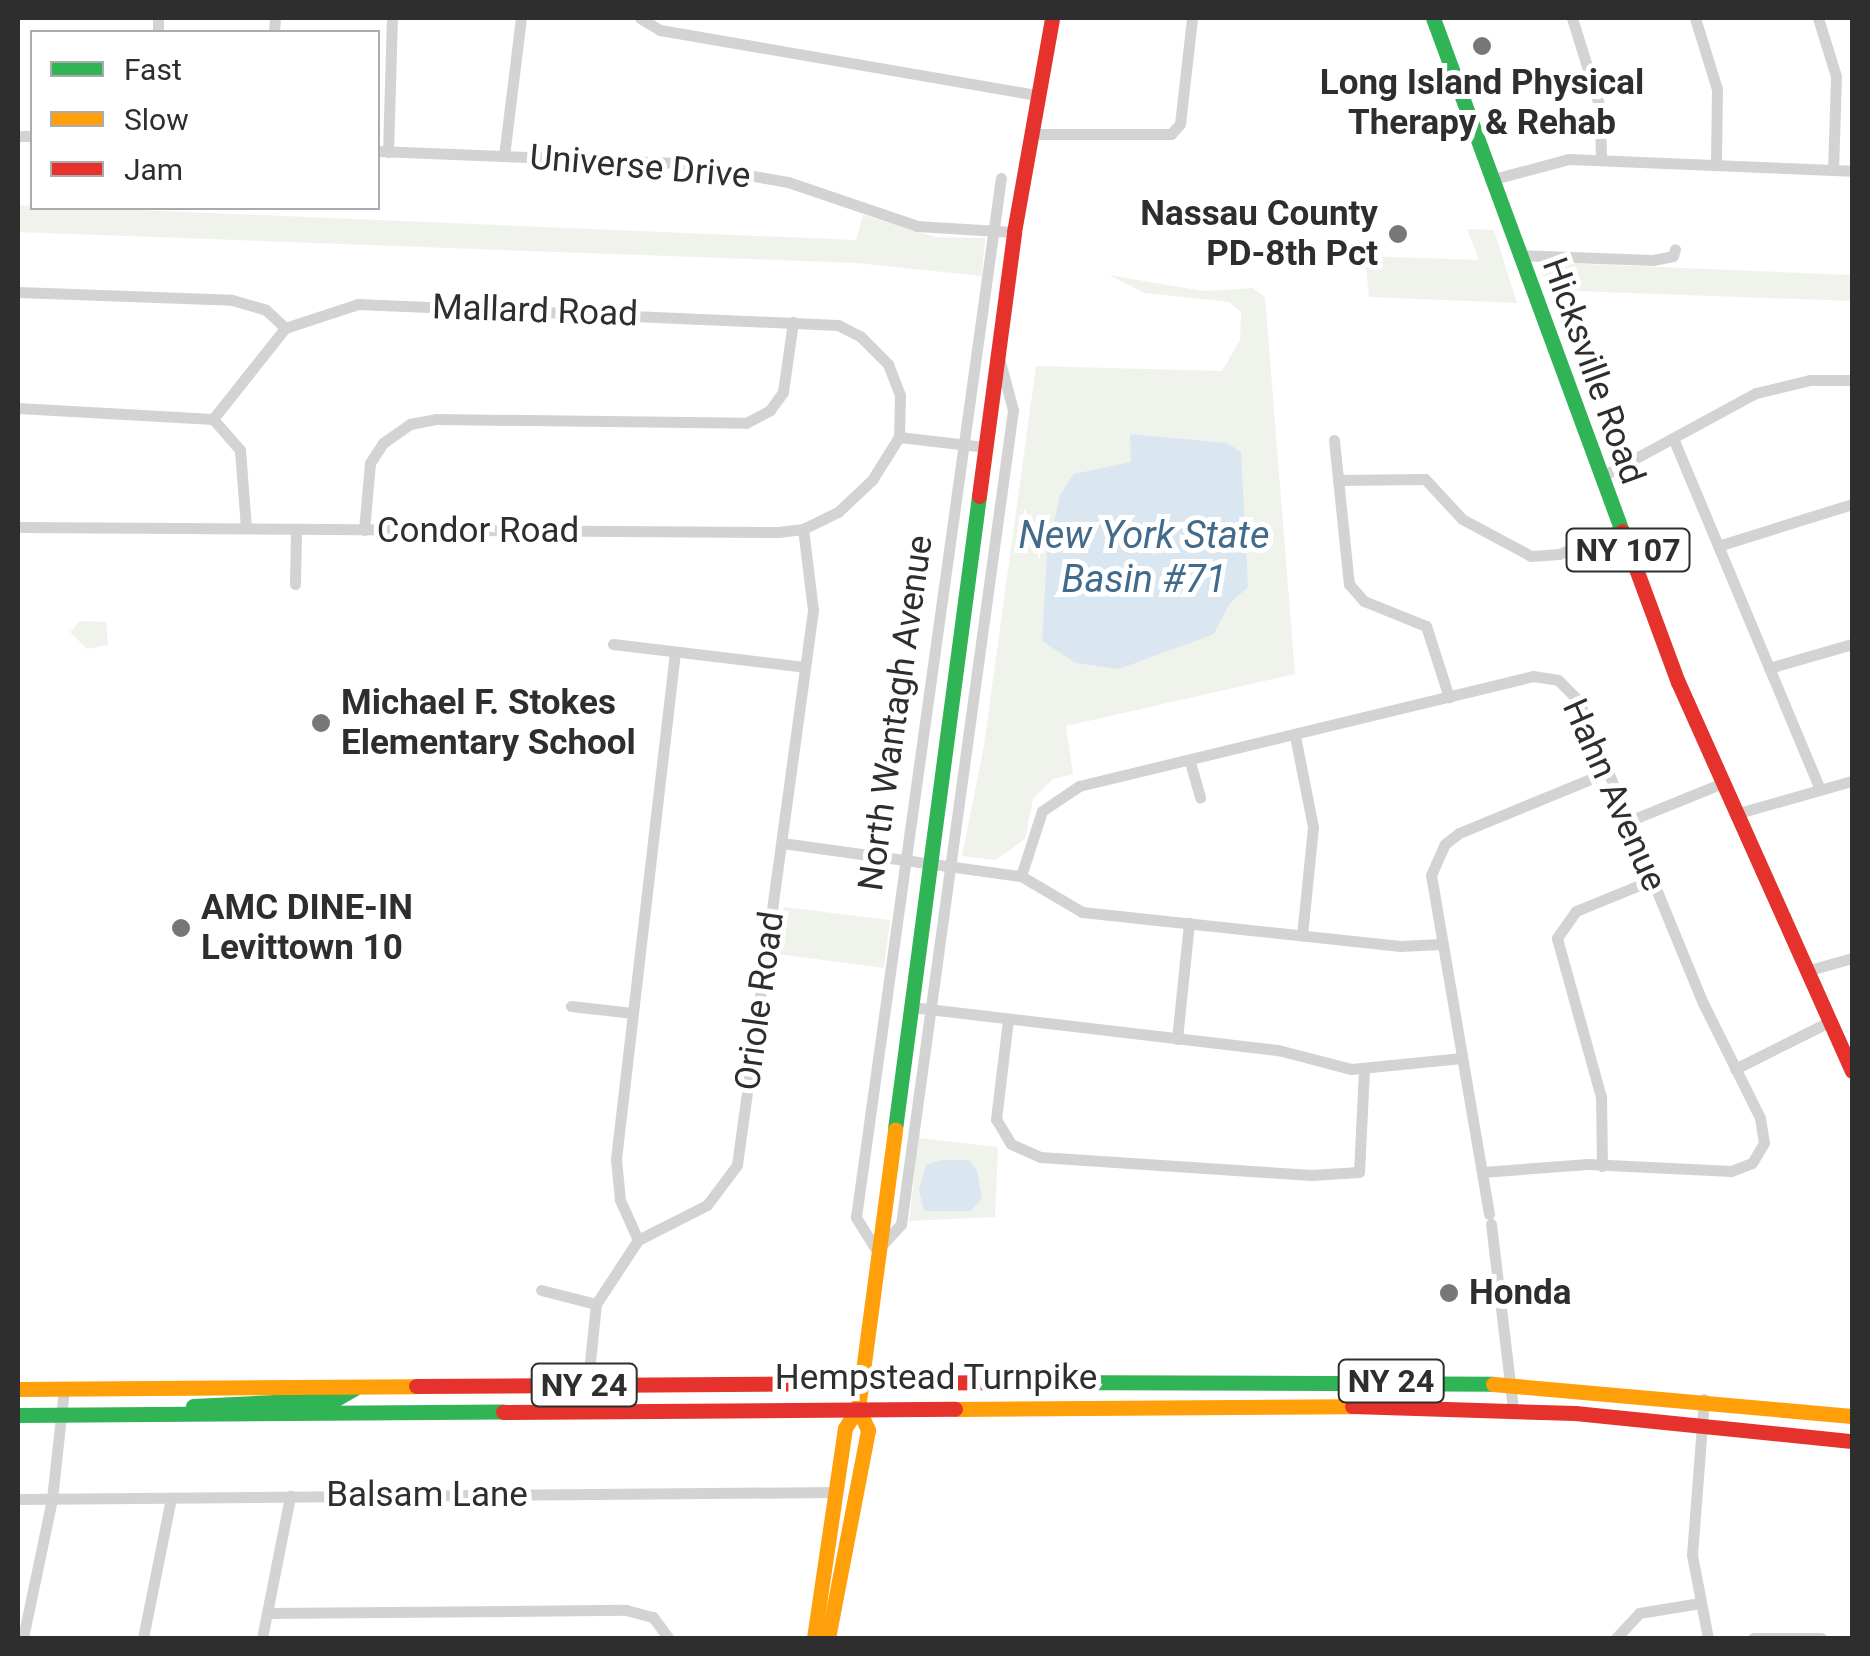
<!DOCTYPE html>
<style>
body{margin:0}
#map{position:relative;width:1870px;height:1656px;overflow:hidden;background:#fff;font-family:Roboto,sans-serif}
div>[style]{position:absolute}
.green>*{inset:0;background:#f0f3ec}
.water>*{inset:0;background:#dae6f0}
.street>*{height:11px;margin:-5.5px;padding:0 5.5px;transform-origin:5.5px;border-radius:5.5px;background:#d3d3d3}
.fast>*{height:15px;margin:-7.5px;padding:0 7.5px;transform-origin:7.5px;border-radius:7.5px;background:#30b455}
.slow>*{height:15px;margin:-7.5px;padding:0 7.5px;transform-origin:7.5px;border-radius:7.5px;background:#ff9f0a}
.jam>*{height:15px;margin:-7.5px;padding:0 7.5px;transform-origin:7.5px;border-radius:7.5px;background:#e5322d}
.dots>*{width:28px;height:28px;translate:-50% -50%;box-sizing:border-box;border:5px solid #fff;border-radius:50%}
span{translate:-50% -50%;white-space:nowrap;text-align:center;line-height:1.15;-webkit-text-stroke:10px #fff;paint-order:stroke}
.shield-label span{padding:2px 8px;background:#fff;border:2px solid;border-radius:8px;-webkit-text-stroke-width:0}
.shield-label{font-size:32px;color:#2e2e2e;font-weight:700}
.poi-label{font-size:35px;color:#2e2e2e;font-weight:700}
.right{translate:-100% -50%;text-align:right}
.left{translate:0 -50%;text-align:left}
.street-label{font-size:35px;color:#2e2e2e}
.water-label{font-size:38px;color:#426a8a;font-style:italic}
.frame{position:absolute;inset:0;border:20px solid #2e2e2e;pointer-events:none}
.legend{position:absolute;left:30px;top:30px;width:350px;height:180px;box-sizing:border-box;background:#fff;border:2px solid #ababab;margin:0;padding:12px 18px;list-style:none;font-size:30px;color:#2e2e2e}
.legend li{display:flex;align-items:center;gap:20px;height:50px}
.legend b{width:50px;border:2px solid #ababab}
</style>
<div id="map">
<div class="green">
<div style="clip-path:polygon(18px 205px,856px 240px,863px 215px,936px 237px,985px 238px,982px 276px,856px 263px,18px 232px)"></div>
<div style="clip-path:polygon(1467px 229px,1494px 230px,1517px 303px,1369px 297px,1365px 256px,1479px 260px)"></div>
<div style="clip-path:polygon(1538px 262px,1852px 275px,1852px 301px,1548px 290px)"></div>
<div style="clip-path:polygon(1109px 275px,1203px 291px,1253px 288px,1265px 297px,1295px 674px,1066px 726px,1073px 774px,1053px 779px,1033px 799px,1025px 839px,996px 860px,962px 856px,984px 745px,1036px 366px,1222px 371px,1240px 340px,1241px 312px,1229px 302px,1145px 293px)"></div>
<div style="clip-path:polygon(80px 621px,106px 622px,108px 645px,87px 649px,70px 632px)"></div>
<div style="clip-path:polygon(784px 907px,890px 920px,884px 968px,777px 954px)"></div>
<div style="clip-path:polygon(919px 1138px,998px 1147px,995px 1217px,909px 1221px)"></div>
</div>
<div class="water">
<div style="clip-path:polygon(1130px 434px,1227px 443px,1241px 452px,1248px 587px,1230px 603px,1214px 634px,1119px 669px,1076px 663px,1042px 641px,1047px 555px,1060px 495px,1074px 474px,1131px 462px)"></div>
<div style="clip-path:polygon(941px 1160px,969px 1160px,977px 1170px,982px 1198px,971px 1211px,924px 1211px,919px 1190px,926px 1165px)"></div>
</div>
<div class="street">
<div style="left:640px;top:18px;width:23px;rotate:31deg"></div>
<div style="left:660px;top:30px;width:384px;rotate:9.8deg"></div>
<div style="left:1572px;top:18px;width:94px;rotate:72.7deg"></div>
<div style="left:1600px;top:108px;width:52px;rotate:88.9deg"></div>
<div style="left:1695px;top:18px;width:74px;rotate:72.8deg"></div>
<div style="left:1717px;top:89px;width:76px;rotate:90.8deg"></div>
<div style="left:1818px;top:18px;width:61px;rotate:72.8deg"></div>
<div style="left:1836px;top:76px;width:94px;rotate:91.8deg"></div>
<div style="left:158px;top:32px;width:14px;rotate:-90deg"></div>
<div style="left:274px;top:32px;width:14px;rotate:-86deg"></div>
<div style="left:1032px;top:134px;width:139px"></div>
<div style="left:1171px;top:134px;width:13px;rotate:-48deg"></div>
<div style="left:1180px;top:124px;width:107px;rotate:-83.5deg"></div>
<div style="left:18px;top:136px;width:14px"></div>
<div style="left:378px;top:151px;width:300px;rotate:2.3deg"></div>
<div style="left:678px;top:163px;width:112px;rotate:9.8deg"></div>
<div style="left:788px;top:182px;width:136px;rotate:18.8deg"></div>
<div style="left:917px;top:226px;width:97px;rotate:3.5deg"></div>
<div style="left:388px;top:152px;width:134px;rotate:-88.3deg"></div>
<div style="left:504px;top:156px;width:139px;rotate:-83deg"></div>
<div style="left:1490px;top:180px;width:82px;rotate:-14.9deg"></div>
<div style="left:1569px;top:159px;width:283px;rotate:2.4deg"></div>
<div style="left:1518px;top:255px;width:135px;rotate:2.1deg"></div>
<div style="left:1653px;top:260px;width:20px;rotate:-11deg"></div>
<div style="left:1673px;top:256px;width:7px;rotate:-74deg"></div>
<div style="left:18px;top:292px;width:214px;rotate:2.1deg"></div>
<div style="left:232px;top:300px;width:35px;rotate:16deg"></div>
<div style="left:266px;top:310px;width:26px;rotate:43deg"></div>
<div style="left:285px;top:328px;width:77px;rotate:-18.2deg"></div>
<div style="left:358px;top:304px;width:480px;rotate:2.5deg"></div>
<div style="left:838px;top:325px;width:25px;rotate:27deg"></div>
<div style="left:860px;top:336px;width:40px;rotate:45deg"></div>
<div style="left:888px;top:364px;width:34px;rotate:69deg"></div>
<div style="left:900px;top:396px;width:41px;rotate:91.4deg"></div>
<div style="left:999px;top:358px;width:54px;rotate:74.9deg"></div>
<div style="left:1013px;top:410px;width:822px;rotate:97.83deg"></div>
<div style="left:901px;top:1224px;width:36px;rotate:132deg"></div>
<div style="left:877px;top:1251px;width:40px;rotate:-122deg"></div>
<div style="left:856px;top:1217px;width:1049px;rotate:-82.06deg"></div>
<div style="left:18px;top:408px;width:195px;rotate:3.2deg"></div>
<div style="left:213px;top:419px;width:41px;rotate:48.9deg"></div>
<div style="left:240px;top:450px;width:78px;rotate:85.6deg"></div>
<div style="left:213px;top:419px;width:116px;rotate:-51.6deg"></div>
<div style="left:899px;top:437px;width:88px;rotate:6.6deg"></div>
<div style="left:1673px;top:438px;width:381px;rotate:67.3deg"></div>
<div style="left:1334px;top:440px;width:145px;rotate:84.1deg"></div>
<div style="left:1349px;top:584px;width:23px;rotate:49deg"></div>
<div style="left:1364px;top:601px;width:67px;rotate:22deg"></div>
<div style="left:1426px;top:626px;width:75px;rotate:72.1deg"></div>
<div style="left:1601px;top:477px;width:176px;rotate:-28.5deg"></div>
<div style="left:1756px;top:393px;width:56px;rotate:-13.5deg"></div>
<div style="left:1810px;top:380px;width:42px"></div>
<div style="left:1338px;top:480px;width:87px;rotate:-0.7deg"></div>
<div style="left:1425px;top:479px;width:54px;rotate:47.2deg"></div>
<div style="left:1462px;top:519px;width:78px;rotate:28.2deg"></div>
<div style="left:1531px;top:556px;width:28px;rotate:-4deg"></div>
<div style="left:1559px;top:554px;width:66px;rotate:-22.3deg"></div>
<div style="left:18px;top:527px;width:760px;rotate:0.38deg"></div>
<div style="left:778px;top:532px;width:25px;rotate:-7deg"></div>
<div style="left:803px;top:529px;width:39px;rotate:-26deg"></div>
<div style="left:838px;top:512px;width:47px;rotate:-43.3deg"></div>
<div style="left:872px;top:480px;width:51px;rotate:-57.9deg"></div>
<div style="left:364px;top:530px;width:67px;rotate:-84.9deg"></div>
<div style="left:370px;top:463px;width:24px;rotate:-57deg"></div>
<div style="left:383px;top:443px;width:33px;rotate:-35deg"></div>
<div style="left:410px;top:424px;width:26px;rotate:-11deg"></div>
<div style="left:436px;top:419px;width:310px;rotate:0.7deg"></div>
<div style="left:746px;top:423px;width:27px;rotate:-28deg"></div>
<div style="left:770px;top:410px;width:22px;rotate:-54deg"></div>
<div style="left:783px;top:392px;width:71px;rotate:-81.9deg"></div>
<div style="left:1718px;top:546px;width:140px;rotate:-17.4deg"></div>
<div style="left:295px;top:584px;width:54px;rotate:-88.9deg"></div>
<div style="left:613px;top:644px;width:193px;rotate:6.8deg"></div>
<div style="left:1769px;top:668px;width:86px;rotate:-16.1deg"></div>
<div style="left:1295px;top:736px;width:93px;rotate:78.8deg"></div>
<div style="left:1313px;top:827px;width:109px;rotate:95.8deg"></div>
<div style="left:1190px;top:762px;width:37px;rotate:74deg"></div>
<div style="left:1735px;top:814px;width:122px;rotate:-15.8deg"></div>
<div style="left:1629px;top:821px;width:98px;rotate:-22.1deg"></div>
<div style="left:782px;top:843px;width:241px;rotate:7.9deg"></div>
<div style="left:1021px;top:876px;width:71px;rotate:30.5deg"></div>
<div style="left:1082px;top:912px;width:320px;rotate:6.1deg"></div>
<div style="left:1400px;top:946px;width:41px;rotate:-2.8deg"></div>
<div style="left:1021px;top:876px;width:68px;rotate:-72.1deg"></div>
<div style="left:1042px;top:811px;width:45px;rotate:-34deg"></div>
<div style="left:1079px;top:786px;width:467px;rotate:-13.6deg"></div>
<div style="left:1533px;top:676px;width:25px;rotate:9deg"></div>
<div style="left:1558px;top:680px;width:30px;rotate:45deg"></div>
<div style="left:1579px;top:701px;width:326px;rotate:67.7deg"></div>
<div style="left:1703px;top:1003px;width:128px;rotate:63.6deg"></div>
<div style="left:1760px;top:1118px;width:25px;rotate:81deg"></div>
<div style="left:1764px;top:1143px;width:23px;rotate:121deg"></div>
<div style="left:1752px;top:1163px;width:22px;rotate:159deg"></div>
<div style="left:1731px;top:1171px;width:143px;rotate:-177.2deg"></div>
<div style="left:1588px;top:1164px;width:106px;rotate:175.7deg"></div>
<div style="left:1806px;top:971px;width:48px;rotate:-15.8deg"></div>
<div style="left:571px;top:1006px;width:62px;rotate:6.4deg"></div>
<div style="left:911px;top:1007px;width:370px;rotate:6.7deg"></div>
<div style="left:1278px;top:1050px;width:75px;rotate:14.6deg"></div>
<div style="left:1351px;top:1069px;width:111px;rotate:-5.7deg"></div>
<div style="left:1008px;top:1020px;width:100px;rotate:96.9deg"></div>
<div style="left:996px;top:1119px;width:29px;rotate:59deg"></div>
<div style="left:1011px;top:1144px;width:32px;rotate:24deg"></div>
<div style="left:1040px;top:1157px;width:272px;rotate:3.8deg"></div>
<div style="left:1311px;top:1175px;width:48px;rotate:-3.6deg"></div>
<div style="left:1359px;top:1172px;width:104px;rotate:-87.2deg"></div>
<div style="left:1177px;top:1039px;width:117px;rotate:-84.1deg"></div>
<div style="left:1735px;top:1069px;width:105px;rotate:-26.6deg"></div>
<div style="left:1602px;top:1166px;width:69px;rotate:-90.8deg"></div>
<div style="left:1601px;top:1097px;width:165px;rotate:-105.5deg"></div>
<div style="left:1557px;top:938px;width:33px;rotate:-55deg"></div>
<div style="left:1576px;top:911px;width:82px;rotate:-22.2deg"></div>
<div style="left:1489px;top:1214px;width:344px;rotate:-99.7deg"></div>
<div style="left:1431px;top:875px;width:34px;rotate:-66deg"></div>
<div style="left:1445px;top:844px;width:18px;rotate:-38deg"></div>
<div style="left:1459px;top:833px;width:161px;rotate:-22.3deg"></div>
<div style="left:1491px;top:1224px;width:185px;rotate:83.2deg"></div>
<div style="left:638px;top:1240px;width:44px;rotate:-114.2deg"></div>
<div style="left:620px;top:1200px;width:41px;rotate:-95.6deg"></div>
<div style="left:616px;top:1159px;width:510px;rotate:-83.36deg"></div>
<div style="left:541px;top:1290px;width:57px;rotate:14.3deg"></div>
<div style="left:1704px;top:1399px;width:156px;rotate:94.4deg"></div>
<div style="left:1692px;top:1555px;width:85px;rotate:79.1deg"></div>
<div style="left:585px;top:1410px;width:107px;rotate:-84.1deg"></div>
<div style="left:596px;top:1304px;width:77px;rotate:-56.7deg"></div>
<div style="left:638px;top:1240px;width:77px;rotate:-26.9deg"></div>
<div style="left:707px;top:1205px;width:50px;rotate:-53.1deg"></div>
<div style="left:737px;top:1165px;width:560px;rotate:-82.2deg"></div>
<div style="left:813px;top:610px;width:82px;rotate:-97deg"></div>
<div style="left:18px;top:1499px;width:818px;rotate:-0.49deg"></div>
<div style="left:267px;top:1613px;width:359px;rotate:-0.5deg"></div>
<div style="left:626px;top:1610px;width:28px;rotate:15deg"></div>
<div style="left:653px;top:1617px;width:26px;rotate:54deg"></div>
<div style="left:23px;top:1638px;width:142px;rotate:-78.2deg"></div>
<div style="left:52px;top:1499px;width:111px;rotate:-83.8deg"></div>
<div style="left:143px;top:1638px;width:143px;rotate:-78.7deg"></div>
<div style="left:262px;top:1638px;width:145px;rotate:-78.8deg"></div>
<div style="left:1616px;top:1638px;width:34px;rotate:-47deg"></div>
<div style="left:1639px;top:1613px;width:62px;rotate:-9.3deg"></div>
<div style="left:1753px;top:1638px;width:68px"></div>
</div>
<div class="fast">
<div style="left:1433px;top:18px;width:547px;rotate:69.78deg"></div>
<div style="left:895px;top:1129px;width:639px;rotate:-82.44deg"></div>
<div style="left:1026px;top:1382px;width:467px;rotate:0.2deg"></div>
<div style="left:193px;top:1406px;width:143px;rotate:-2.8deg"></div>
<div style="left:336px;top:1399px;width:24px;rotate:-30deg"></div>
<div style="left:18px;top:1415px;width:485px;rotate:-0.4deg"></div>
</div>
<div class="slow">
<div style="left:1493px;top:1384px;width:360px;rotate:5.1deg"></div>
<div style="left:18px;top:1389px;width:398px;rotate:-0.4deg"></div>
<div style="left:955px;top:1409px;width:397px;rotate:-0.4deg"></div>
<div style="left:814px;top:1638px;width:212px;rotate:-81.6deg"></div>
<div style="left:845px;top:1428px;width:24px;rotate:-57deg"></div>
<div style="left:858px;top:1408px;width:281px;rotate:-82.4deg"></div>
<div style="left:828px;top:1638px;width:212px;rotate:-79.1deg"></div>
<div style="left:868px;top:1430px;width:24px;rotate:-114deg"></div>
</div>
<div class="jam">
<div style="left:979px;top:496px;width:266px;rotate:-82.4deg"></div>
<div style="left:1014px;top:232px;width:217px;rotate:-79.9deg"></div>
<div style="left:1622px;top:531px;width:161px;rotate:69.7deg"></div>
<div style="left:1678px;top:682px;width:426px;rotate:65.9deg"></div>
<div style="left:416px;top:1386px;width:610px;rotate:-0.38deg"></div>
<div style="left:1352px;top:1406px;width:223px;rotate:1.8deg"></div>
<div style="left:1575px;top:1413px;width:278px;rotate:5.8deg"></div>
<div style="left:503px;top:1412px;width:452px;rotate:-0.4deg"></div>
</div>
<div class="dots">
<div style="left:1482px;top:46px;background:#777"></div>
<div style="left:1398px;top:234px;background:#777"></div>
<div style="left:321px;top:723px;background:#777"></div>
<div style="left:181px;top:928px;background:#777"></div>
<div style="left:1449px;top:1293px;background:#777"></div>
</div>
<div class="shield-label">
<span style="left:1628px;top:550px">NY 107</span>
<span style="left:1391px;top:1381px">NY 24</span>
<span style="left:584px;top:1385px">NY 24</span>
</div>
<div class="poi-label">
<span style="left:1482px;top:103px">Long Island Physical<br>Therapy &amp; Rehab</span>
<span class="right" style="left:1378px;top:234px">Nassau County<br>PD-8th Pct</span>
<span class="left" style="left:341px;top:723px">Michael F. Stokes<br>Elementary School</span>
<span class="left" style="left:201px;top:928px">AMC DINE-IN<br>Levittown 10</span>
<span class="left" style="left:1469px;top:1293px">Honda</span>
</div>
<div class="street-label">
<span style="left:640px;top:167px;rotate:5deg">Universe Drive</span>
<span style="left:535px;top:311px;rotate:2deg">Mallard Road</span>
<span style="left:1593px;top:371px;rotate:70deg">Hicksville Road</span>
<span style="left:478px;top:531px">Condor Road</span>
<span style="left:896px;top:713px;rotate:-82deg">North Wantagh Avenue</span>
<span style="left:1614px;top:795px;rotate:66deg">Hahn Avenue</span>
<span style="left:760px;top:1001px;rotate:-82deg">Oriole Road</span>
<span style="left:936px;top:1378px">Hempstead Turnpike</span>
<span style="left:427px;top:1495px">Balsam Lane</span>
</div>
<div class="water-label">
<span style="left:1144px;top:558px">New York State<br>Basin #71</span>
</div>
<div class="frame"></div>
<ul class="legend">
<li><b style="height:12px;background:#30b455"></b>Fast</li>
<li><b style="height:12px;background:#ff9f0a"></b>Slow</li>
<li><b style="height:12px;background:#e5322d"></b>Jam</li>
</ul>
</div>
